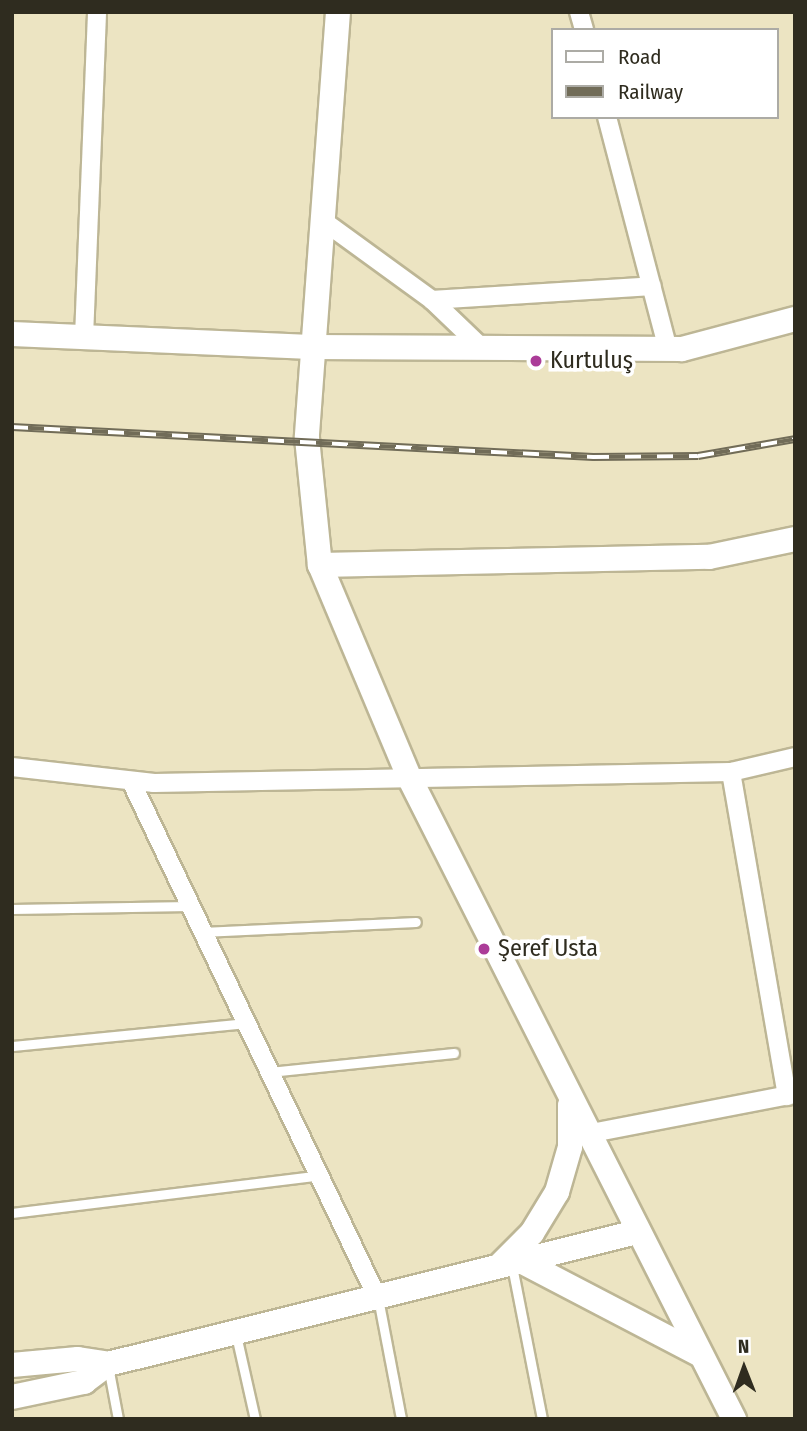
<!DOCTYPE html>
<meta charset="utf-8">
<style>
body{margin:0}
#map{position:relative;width:807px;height:1431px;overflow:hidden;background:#ece4c2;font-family:"Fira Sans Condensed",sans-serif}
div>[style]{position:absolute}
.roads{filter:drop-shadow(2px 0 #bdb695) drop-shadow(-2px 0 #bdb695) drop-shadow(0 2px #bdb695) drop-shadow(0 -2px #bdb695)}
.lane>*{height:9px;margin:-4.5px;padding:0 4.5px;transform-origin:4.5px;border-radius:4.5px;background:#fff}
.street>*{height:18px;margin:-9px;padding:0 9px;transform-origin:9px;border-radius:9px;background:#fff}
.secondary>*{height:24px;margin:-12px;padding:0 12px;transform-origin:12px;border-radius:12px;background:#fff}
.rail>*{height:8px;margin-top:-4px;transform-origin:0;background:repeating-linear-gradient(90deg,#fff 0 16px,#716c58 0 32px);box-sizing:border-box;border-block:2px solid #716c58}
.dots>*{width:19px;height:19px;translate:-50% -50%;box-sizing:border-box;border:4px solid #fff;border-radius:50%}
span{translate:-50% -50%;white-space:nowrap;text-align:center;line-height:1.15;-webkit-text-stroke:7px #fff;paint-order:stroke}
.poi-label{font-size:24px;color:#2f2c1f}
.left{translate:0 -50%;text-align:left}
.frame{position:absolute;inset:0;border:14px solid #2f2c1f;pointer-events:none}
.legend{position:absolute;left:551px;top:28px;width:228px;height:91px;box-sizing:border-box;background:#fff;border:2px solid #acaba5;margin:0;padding:9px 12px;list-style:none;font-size:21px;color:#2f2c1f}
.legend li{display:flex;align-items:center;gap:14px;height:35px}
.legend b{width:35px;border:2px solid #acaba5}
.north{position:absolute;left:709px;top:1333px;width:70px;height:70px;-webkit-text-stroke:5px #fff;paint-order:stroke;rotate:359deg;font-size:19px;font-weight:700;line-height:28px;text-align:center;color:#2f2c1f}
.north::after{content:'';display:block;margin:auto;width:24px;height:32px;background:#2f2c1f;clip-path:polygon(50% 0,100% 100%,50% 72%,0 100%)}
</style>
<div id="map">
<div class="roads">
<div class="lane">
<div style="left:12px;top:909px;width:178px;rotate:-1deg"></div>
<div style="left:202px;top:932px;width:214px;rotate:-2.7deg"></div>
<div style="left:12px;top:1046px;width:234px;rotate:-5.6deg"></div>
<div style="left:269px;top:1072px;width:186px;rotate:-5.9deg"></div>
<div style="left:12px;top:1213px;width:310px;rotate:-7deg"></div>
<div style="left:512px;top:1266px;width:156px;rotate:78.9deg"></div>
<div style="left:378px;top:1298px;width:123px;rotate:79.2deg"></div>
<div style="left:236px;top:1335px;width:86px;rotate:77.3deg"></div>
<div style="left:108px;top:1366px;width:54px;rotate:79.3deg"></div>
</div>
<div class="street">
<div style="left:579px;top:12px;width:19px;rotate:74deg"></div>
<div style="left:607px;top:117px;width:240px;rotate:75.3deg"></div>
<div style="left:322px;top:220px;width:136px;rotate:36deg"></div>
<div style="left:432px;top:300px;width:69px;rotate:43.8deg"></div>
<div style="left:432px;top:300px;width:220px;rotate:-3.6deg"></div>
<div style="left:84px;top:337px;width:325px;rotate:-87.7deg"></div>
<div style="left:12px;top:767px;width:143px;rotate:6.4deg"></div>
<div style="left:154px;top:783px;width:577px;rotate:-1.09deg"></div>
<div style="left:731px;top:772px;width:66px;rotate:-13.2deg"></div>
<div style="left:731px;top:772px;width:329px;rotate:80.2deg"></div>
<div style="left:131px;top:781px;width:572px;rotate:64.51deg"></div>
<div style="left:587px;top:1134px;width:212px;rotate:-10.9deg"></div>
</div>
<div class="secondary">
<div style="left:338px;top:12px;width:427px;rotate:94.2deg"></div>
<div style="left:307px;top:438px;width:128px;rotate:84.2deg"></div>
<div style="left:320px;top:565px;width:230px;rotate:67.2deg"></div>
<div style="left:409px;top:777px;width:720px;rotate:63.15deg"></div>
<div style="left:12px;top:334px;width:299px;rotate:2.5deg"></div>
<div style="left:311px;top:347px;width:371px;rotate:0.3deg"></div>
<div style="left:682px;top:349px;width:117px;rotate:-14.9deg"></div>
<div style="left:320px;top:565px;width:389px;rotate:-1.2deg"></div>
<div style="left:709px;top:557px;width:88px;rotate:-11.8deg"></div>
<div style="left:521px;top:1261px;width:203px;rotate:27.6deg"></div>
<div style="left:499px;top:1266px;width:47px;rotate:-45deg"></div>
<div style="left:532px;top:1233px;width:48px;rotate:-58.6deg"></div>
<div style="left:557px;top:1192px;width:47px;rotate:-73.9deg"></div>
<div style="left:570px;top:1147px;width:42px;rotate:-90deg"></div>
<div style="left:12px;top:1365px;width:66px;rotate:-5.2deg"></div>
<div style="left:78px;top:1359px;width:30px;rotate:9deg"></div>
<div style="left:12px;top:1397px;width:74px;rotate:-11.8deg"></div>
<div style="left:84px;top:1382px;width:30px;rotate:-37deg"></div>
<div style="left:108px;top:1364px;width:545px;rotate:-14.01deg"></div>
</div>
</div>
<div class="rail">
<div style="left:12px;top:427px;width:582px;rotate:2.96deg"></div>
<div style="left:593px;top:457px;width:105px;rotate:-0.5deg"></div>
<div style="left:698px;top:456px;width:98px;rotate:-9.9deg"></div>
</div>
<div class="dots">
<div style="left:536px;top:361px;background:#ab3c98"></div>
<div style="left:484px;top:949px;background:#ab3c98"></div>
</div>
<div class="poi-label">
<span class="left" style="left:550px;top:361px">Kurtuluş</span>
<span class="left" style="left:498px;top:949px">Şeref Usta</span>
</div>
<div class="frame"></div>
<ul class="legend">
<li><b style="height:9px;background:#fff"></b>Road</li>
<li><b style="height:9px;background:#716c58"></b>Railway</li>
</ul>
<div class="north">N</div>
</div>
